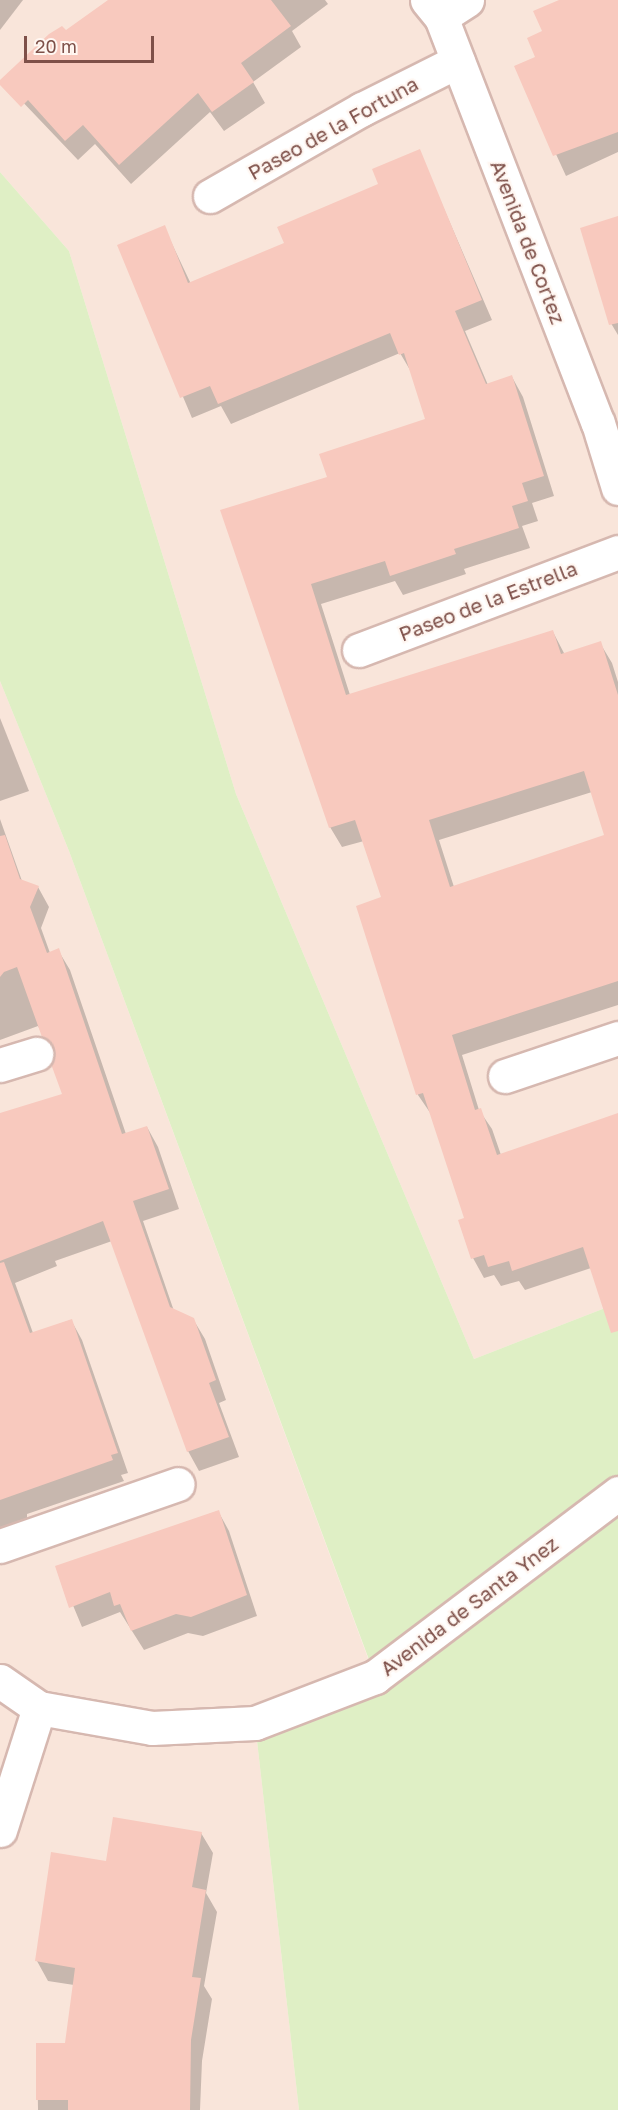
<!DOCTYPE html>
<style>
body{margin:0}
#map{position:relative;width:618px;height:2110px;overflow:hidden;background:#fff2ea;font-family:"Golos Text",sans-serif}
div>[style]{position:absolute}
.residential>*{inset:0;background:#f9e5da}
.green>*{inset:0;background:#dfefc5}
.shadow>*{inset:0;background:#0003}
.building>*{inset:0;background:#f8c9be}
.roads{filter:drop-shadow(2px 0 #d6b8b0) drop-shadow(-2px 0 #d6b8b0) drop-shadow(0 2px #d6b8b0) drop-shadow(0 -2px #d6b8b0)}
.minor>*{height:33px;margin:-16.5px;padding:0 16.5px;transform-origin:16.5px;border-radius:16.5px;background:#fff}
span{translate:-50% -50%;white-space:nowrap;text-align:center;line-height:1.15;-webkit-text-stroke:4.5px #fff7f2;paint-order:stroke}
.street-label{font-size:20px;color:#7e5049}
.scale{position:absolute;left:24px;top:36px;width:130px;height:27px;box-sizing:border-box;border:3px solid #7e5049;border-top:0;padding-left:8px;font-size:18px;line-height:21px;white-space:nowrap;color:#7e5049;-webkit-text-stroke:4px #fff7f2;paint-order:stroke}
</style>
<div id="map">
<div class="residential">
<div style="clip-path:polygon(0 0,618px 0,618px 1303px,474px 1359px,236px 794px,69px 251px,0 172px)"></div>
<div style="clip-path:polygon(0 681px,69px 851px,375px 1677px,255px 1723px,299px 2110px,0 2110px)"></div>
</div>
<div class="green">
<div style="clip-path:polygon(0 172px,69px 251px,236px 794px,474px 1359px,618px 1303px,618px 2110px,299px 2110px,255px 1723px,375px 1676px,69px 851px,0 681px)"></div>
</div>
<div class="shadow">
<div style="clip-path:polygon(0 0,23px 0,0 30px)"></div>
<div style="clip-path:polygon(110px 0,325px 0,328px 4px,292px 31px,301px 47px,253px 82px,265px 103px,224px 131px,210px 112px,131px 184px,95px 144px,78px 160px,17px 96px,66px 32px)"></div>
<div style="clip-path:polygon(563px 0,618px 0,618px 152px,566px 176px,516px 67px,537px 58px,544px 32px)"></div>
<div style="clip-path:polygon(evenodd,419px 151px,492px 320px,465px 331px,488px 385px,512px 377px,523px 397px,554px 496px,532px 503px,538px 521px,522px 526px,530px 548px,464px 569px,466px 574px,403px 595px,395px 581px,321px 604px,350px 695px,553px 632px,565px 655px,600px 643px,612px 663px,618px 682px,618px 1005px,462px 1055px,479px 1110px,492px 1129px,501px 1155px,618px 1115px,618px 1287px,591px 1268px,525px 1290px,519px 1281px,501px 1286px,494px 1275px,484px 1278px,473px 1258px,466px 1219px,431px 1114px,418px 1095px,383px 898px,364px 841px,342px 847px,330px 827px,222px 511px,329px 478px,427px 420px,413px 375px,400px 353px,231px 424px,221px 406px,192px 418px,119px 246px,164px 227px,191px 284px,286px 244px,380px 185px,419px 151px,592px 792px,606px 836px,454px 887px,439px 840px,592px 792px)"></div>
<div style="clip-path:polygon(618px 217px,618px 335px,609px 320px)"></div>
<div style="clip-path:polygon(0 718px,29px 791px,0 801px)"></div>
<div style="clip-path:polygon(0 819px,22px 881px,38px 887px,49px 907px,41px 928px,50px 953px,58px 950px,70px 970px,126px 1134px,147px 1127px,158px 1147px,179px 1209px,143px 1221px,174px 1311px,193px 1319px,205px 1339px,226px 1400px,219px 1403px,239px 1457px,199px 1471px,188px 1451px,112px 1241px,55px 1261px,57px 1266px,15px 1283px,33px 1333px,71px 1320px,82px 1340px,128px 1473px,121px 1475px,124px 1481px,27px 1514px,27px 1524px,0 1533px,0 1115px,64px 1095px,54px 1055px,38px 1026px,0 1040px)"></div>
<div style="clip-path:polygon(218px 1511px,229px 1531px,257px 1616px,203px 1636px,188px 1633px,144px 1650px,120px 1612px,82px 1627px,57px 1567px)"></div>
<div style="clip-path:polygon(201px 1833px,213px 1853px,206px 1893px,217px 1912px,204px 1986px,212px 1999px,202px 2061px,200px 2110px,38px 2110px,37px 2044px,66px 2045px,74px 1985px,48px 1981px,37px 1961px,107px 1862px)"></div>
</div>
<div class="building">
<div style="clip-path:polygon(108px 0,271px 0,291px 26px,241px 63px,254px 82px,212px 112px,198px 93px,119px 165px,83px 125px,65px 141px,28px 100px,21px 107px,0 85px,0 80px,49px 34px,62px 26px,66px 30px)"></div>
<div style="clip-path:polygon(559px 0,618px 0,618px 132px,553px 156px,514px 66px,535px 57px,527px 38px,542px 31px,533px 11px)"></div>
<div style="clip-path:polygon(evenodd,420px 149px,482px 300px,455px 311px,486px 384px,512px 375px,544px 476px,522px 483px,528px 501px,512px 506px,519px 528px,454px 549px,456px 554px,390px 576px,385px 561px,311px 584px,346px 695px,553px 630px,561px 654px,601px 641px,618px 695px,618px 981px,452px 1035px,475px 1110px,481px 1108px,497px 1155px,618px 1113px,618px 1331px,611px 1333px,583px 1247px,512px 1271px,509px 1261px,488px 1267px,484px 1255px,471px 1259px,458px 1220px,464px 1218px,423px 1093px,416px 1095px,356px 906px,381px 897px,355px 820px,329px 828px,220px 510px,327px 477px,319px 454px,425px 419px,404px 353px,399px 355px,390px 333px,218px 404px,210px 386px,180px 398px,117px 245px,165px 225px,188px 283px,284px 243px,277px 227px,378px 184px,372px 169px,420px 149px,584px 771px,604px 835px,450px 887px,429px 820px,584px 771px)"></div>
<div style="clip-path:polygon(618px 216px,618px 323px,609px 325px,580px 228px)"></div>
<div style="clip-path:polygon(5px 835px,20px 879px,39px 886px,30px 907px,47px 953px,59px 948px,122px 1134px,147px 1126px,169px 1189px,133px 1201px,170px 1307px,194px 1318px,216px 1380px,209px 1383px,229px 1437px,187px 1452px,103px 1221px,0 1261px,0 1113px,62px 1094px,51px 1064px,54px 1048px,42px 1037px,17px 967px,4px 972px,0 977px,0 836px)"></div>
<div style="clip-path:polygon(4px 1262px,30px 1333px,72px 1319px,118px 1453px,111px 1455px,113px 1460px,0 1500px,0 1263px)"></div>
<div style="clip-path:polygon(219px 1510px,247px 1595px,191px 1617px,176px 1614px,131px 1631px,120px 1604px,114px 1606px,110px 1592px,69px 1608px,55px 1566px)"></div>
<div style="clip-path:polygon(113px 1817px,202px 1832px,192px 1887px,206px 1890px,192px 1977px,201px 1978px,191px 2040px,190px 2110px,68px 2110px,68px 2100px,36px 2100px,36px 2043px,65px 2043px,75px 1968px,35px 1961px,51px 1852px,106px 1861px)"></div>
</div>
<div class="roads">
<div class="minor">
<div style="left:427px;top:0;width:22px;rotate:51deg"></div>
<div style="left:441px;top:17px;width:435px;rotate:68.9deg"></div>
<div style="left:598px;top:423px;width:68px;rotate:72.9deg"></div>
<div style="left:441px;top:17px;width:31px;rotate:-33deg"></div>
<div style="left:210px;top:196px;width:175px;rotate:-29.8deg"></div>
<div style="left:362px;top:109px;width:107px;rotate:-26.6deg"></div>
<div style="left:359px;top:650px;width:277px;rotate:-20.7deg"></div>
<div style="left:0;top:1065px;width:38px;rotate:-17deg"></div>
<div style="left:505px;top:1076px;width:119px;rotate:-18.6deg"></div>
<div style="left:0;top:1546px;width:188px;rotate:-19.2deg"></div>
<div style="left:0;top:1681px;width:47px;rotate:34.7deg"></div>
<div style="left:39px;top:1708px;width:115px;rotate:10deg"></div>
<div style="left:152px;top:1728px;width:103px;rotate:-2.8deg"></div>
<div style="left:255px;top:1723px;width:129px;rotate:-21deg"></div>
<div style="left:375px;top:1677px;width:305px;rotate:-37.1deg"></div>
<div style="left:0;top:1830px;width:128px;rotate:-72.3deg"></div>
</div>
</div>
<div class="street-label">
<span style="left:333px;top:128px;rotate:-29deg">Paseo de la Fortuna</span>
<span style="left:528px;top:242px;rotate:69deg">Avenida de Cortez</span>
<span style="left:488px;top:601px;rotate:-21deg">Paseo de la Estrella</span>
<span style="left:469px;top:1606px;rotate:-37deg">Avenida de Santa Ynez</span>
</div>
<div class="scale">20 m</div>
</div>
